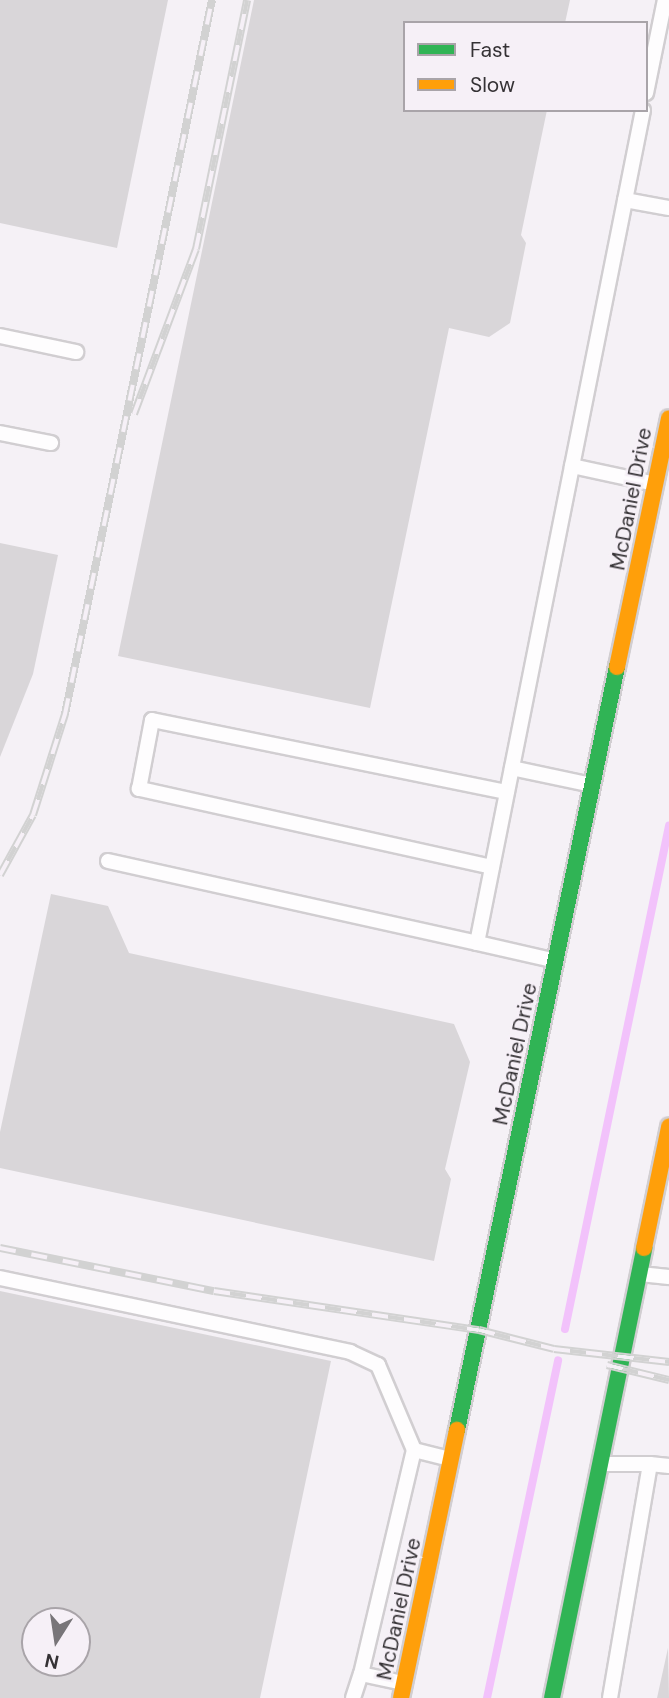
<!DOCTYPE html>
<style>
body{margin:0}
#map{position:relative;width:669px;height:1698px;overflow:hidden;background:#f5f1f6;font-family:"DM Sans",sans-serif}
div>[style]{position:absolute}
.stream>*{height:8px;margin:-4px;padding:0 4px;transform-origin:4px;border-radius:4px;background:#f2c2fb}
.building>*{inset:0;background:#d9d6d9}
.roads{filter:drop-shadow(2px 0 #d1ced1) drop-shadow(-2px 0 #d1ced1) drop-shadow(0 2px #d1ced1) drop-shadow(0 -2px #d1ced1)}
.lane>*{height:14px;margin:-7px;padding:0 7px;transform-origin:7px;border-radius:7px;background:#fefdfe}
.fast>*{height:16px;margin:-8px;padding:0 8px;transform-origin:8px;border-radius:8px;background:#30b455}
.slow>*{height:16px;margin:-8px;padding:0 8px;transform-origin:8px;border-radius:8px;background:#ff9f0a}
.rail>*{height:8px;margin-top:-4px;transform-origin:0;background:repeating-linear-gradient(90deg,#f6f0f7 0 16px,#d2d2d2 0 32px);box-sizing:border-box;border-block:2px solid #d2d2d2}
span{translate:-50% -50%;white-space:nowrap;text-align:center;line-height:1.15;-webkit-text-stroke:5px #f6f0f7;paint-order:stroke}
.street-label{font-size:21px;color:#353235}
.legend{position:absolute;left:403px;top:21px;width:245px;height:91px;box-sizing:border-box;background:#f6f0f7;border:2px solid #a9a4a9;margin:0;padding:9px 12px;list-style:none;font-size:21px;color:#353235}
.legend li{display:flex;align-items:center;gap:14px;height:35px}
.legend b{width:35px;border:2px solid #a9a4a9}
.north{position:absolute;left:21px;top:1607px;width:70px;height:70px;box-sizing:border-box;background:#f6f0f7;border:2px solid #a9a4a9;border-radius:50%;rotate:192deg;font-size:19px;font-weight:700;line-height:28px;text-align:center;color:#353235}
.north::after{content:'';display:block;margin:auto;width:24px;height:32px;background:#787579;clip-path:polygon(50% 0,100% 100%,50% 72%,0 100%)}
</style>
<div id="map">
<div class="stream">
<div style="left:565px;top:1329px;width:514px;rotate:-78.32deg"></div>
<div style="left:487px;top:1698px;width:345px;rotate:-78.1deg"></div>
</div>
<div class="building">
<div style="clip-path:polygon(0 0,168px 0,117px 248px,0 223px)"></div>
<div style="clip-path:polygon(254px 0,570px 0,565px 23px,405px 23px,405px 110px,547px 110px,521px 235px,526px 243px,510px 323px,489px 337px,449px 328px,370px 708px,118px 656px)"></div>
<div style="clip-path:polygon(0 543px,58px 555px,33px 674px,0 757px)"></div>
<div style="clip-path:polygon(51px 894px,108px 906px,129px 953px,454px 1024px,470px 1062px,445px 1169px,451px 1179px,434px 1261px,0 1168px,0 1132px)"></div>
<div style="clip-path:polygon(evenodd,0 1291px,331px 1361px,260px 1698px,0 1698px,0 1291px,35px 1621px,77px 1621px,77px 1663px,35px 1663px,35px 1621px)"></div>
<div style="clip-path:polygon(668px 1648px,669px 1698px,657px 1698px)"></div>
</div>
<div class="roads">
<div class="lane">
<div style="left:646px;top:93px;width:95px;rotate:-78.5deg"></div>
<div style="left:625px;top:200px;width:45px;rotate:10.3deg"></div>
<div style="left:0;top:336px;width:78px;rotate:11.9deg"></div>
<div style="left:0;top:433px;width:52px;rotate:11.1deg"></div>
<div style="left:572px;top:466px;width:85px;rotate:12.2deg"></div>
<div style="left:512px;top:768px;width:82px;rotate:12deg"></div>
<div style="left:108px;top:861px;width:378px;rotate:12.5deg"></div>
<div style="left:492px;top:867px;width:362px;rotate:-167.5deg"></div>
<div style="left:139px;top:789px;width:70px;rotate:-79.3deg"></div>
<div style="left:152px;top:720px;width:362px;rotate:11.5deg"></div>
<div style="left:552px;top:960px;width:77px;rotate:-167.2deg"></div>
<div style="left:477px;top:943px;width:849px;rotate:-78.73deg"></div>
<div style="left:640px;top:1274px;width:29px;rotate:6deg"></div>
<div style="left:0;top:1278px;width:358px;rotate:11.9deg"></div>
<div style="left:350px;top:1352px;width:31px;rotate:25deg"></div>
<div style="left:378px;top:1365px;width:92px;rotate:67deg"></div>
<div style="left:414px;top:1450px;width:37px;rotate:14deg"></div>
<div style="left:602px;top:1464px;width:48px"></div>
<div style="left:361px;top:1674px;width:230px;rotate:-76.7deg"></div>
<div style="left:353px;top:1698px;width:25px;rotate:-72deg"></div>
<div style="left:361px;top:1674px;width:43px;rotate:12.1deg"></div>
<div style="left:610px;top:1698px;width:237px;rotate:-80.3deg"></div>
<div style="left:650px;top:1464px;width:19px;rotate:6deg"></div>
</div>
<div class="fast">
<div style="left:457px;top:1430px;width:780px;rotate:-78.16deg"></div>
<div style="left:552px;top:1698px;width:459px;rotate:-78.4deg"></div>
</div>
<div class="slow">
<div style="left:617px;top:667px;width:254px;rotate:-78.2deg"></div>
<div style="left:644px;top:1248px;width:124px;rotate:-78.3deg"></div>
<div style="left:401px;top:1698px;width:274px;rotate:-78.2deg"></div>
</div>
</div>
<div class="rail">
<div style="left:134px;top:414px;width:176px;rotate:-69.4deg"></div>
<div style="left:196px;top:249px;width:254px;rotate:-78.4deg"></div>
<div style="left:0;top:875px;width:68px;rotate:-61.2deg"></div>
<div style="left:33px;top:815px;width:106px;rotate:-72.4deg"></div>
<div style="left:65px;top:714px;width:729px;rotate:-78.37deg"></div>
<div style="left:0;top:1248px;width:218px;rotate:11.4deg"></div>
<div style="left:214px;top:1291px;width:268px;rotate:8.4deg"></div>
<div style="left:479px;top:1330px;width:77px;rotate:14.2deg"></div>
<div style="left:554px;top:1349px;width:116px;rotate:6.4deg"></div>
<div style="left:607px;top:1365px;width:64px;rotate:13.6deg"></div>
</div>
<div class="street-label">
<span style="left:631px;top:499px;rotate:-79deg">McDaniel Drive</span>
<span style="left:515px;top:1054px;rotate:-78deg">McDaniel Drive</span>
<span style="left:399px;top:1609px;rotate:-78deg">McDaniel Drive</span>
</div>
<ul class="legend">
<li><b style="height:9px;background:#30b455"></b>Fast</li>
<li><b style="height:9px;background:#ff9f0a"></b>Slow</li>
</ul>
<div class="north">N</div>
</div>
